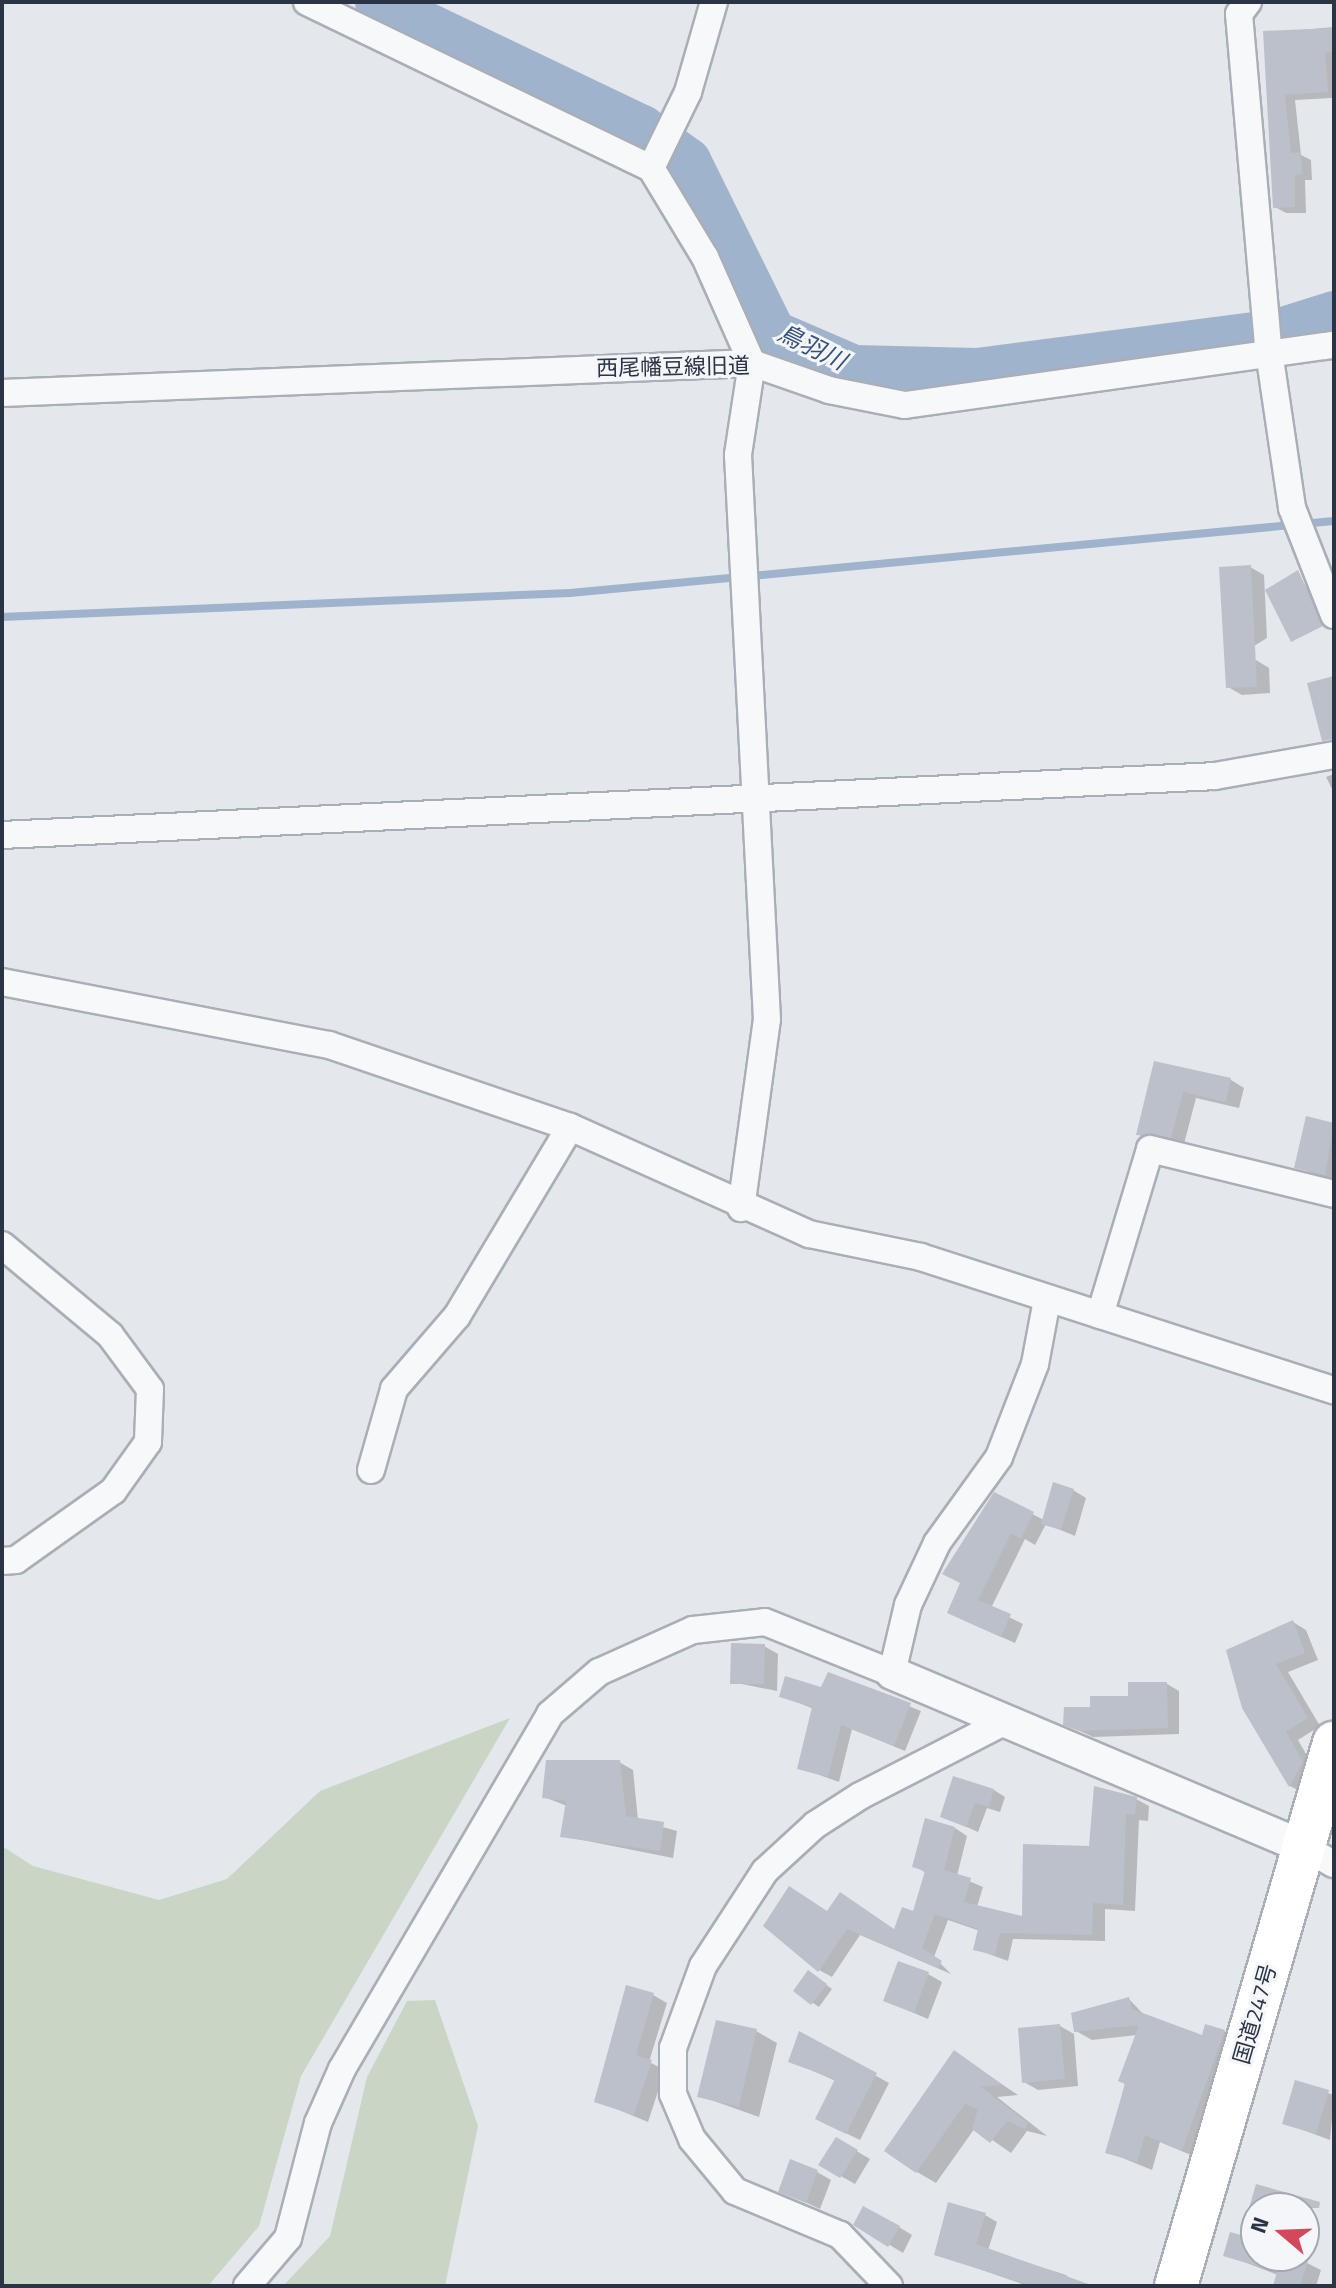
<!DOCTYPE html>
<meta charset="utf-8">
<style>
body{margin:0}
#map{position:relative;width:1336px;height:2288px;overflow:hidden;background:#e4e7ec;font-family:"Titillium Web","Noto Sans JP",sans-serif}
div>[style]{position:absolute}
.green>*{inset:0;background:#c9d6c5}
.shadow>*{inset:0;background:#0003}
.stream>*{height:8px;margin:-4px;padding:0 4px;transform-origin:4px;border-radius:4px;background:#9fb4cc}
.river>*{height:46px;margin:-23px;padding:0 23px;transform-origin:23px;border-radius:23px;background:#9fb4cc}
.building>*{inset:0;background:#bbc0ca}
.roads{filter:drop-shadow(2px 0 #a9aeb7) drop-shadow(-2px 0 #a9aeb7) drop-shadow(0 2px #a9aeb7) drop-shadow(0 -2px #a9aeb7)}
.minor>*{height:26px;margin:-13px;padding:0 13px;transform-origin:13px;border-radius:13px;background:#f7f8fa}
.tertiary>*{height:32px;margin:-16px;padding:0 16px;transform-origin:16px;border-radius:16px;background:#f7f8fa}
.trunk>*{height:42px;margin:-21px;padding:0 21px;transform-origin:21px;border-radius:21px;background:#fff}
span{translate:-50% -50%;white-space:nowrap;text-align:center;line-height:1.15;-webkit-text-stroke:6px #f4f6f9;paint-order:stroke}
.street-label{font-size:22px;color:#2b3445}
.water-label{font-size:24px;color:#34527a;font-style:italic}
.frame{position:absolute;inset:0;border:4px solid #2b3445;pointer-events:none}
.north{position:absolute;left:1240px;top:2192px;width:80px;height:80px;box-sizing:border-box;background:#f4f6f9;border:2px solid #a4a8b1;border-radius:50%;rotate:289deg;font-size:22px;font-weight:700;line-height:32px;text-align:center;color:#2b3445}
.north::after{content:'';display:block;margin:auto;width:28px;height:36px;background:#d1495b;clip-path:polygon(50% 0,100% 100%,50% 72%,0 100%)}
</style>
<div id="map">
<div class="green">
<div style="clip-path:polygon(510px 1718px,301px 2076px,259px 2226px,208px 2286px,2px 2286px,2px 1846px,33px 1866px,159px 1900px,227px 1879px,320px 1791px)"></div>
<div style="clip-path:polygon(435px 2000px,478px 2126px,445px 2286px,283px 2286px,330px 2236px,367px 2077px,407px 2001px)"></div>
</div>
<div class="shadow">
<div style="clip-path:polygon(1334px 27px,1334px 133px,1332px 98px,1295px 100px,1301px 155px,1311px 160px,1312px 180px,1305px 180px,1306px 213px,1286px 213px,1275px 207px,1266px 33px)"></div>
<div style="clip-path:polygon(1250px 567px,1264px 575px,1267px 638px,1239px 655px)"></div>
<div style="clip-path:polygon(1298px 573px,1315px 602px,1286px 619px)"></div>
<div style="clip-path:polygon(1256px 660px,1269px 668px,1270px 693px,1242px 695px,1228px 687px,1227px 672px)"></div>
<div style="clip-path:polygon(1334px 774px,1334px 793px,1326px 777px)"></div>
<div style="clip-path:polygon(1156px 1063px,1231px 1080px,1244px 1088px,1239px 1108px,1196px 1098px,1184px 1144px,1152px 1142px,1138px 1134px)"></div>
<div style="clip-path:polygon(1308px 1119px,1334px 1123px,1334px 1181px,1296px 1167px)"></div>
<div style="clip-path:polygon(1073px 1490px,1086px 1498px,1075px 1536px,1046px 1524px,1035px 1545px,1025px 1539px,991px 1608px,1023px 1624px,1015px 1643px,963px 1620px,995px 1495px,1044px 1520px)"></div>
<div style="clip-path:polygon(1293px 1622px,1306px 1630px,1318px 1660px,1288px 1672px,1320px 1726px,1298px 1740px,1316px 1771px,1303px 1793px,1290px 1786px,1243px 1707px)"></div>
<div style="clip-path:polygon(764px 1646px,778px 1654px,777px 1691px,732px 1682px)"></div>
<div style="clip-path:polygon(829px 1674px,921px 1711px,905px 1751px,852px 1729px,839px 1782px,800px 1768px,814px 1709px,781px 1696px,822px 1689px)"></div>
<div style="clip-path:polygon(1167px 1684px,1179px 1691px,1179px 1734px,1093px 1737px,1065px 1724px)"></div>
<div style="clip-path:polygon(619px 1762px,633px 1770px,638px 1820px,677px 1831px,673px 1858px,562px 1836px,567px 1806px,544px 1797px)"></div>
<div style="clip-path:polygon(994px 1790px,1005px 1797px,1000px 1812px,987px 1808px,978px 1832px,942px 1816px)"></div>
<div style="clip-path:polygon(1136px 1799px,1149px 1806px,1148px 1821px,1139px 1820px,1135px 1911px,1105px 1909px,1105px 1941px,1013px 1939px,1008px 1961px,975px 1949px,980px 1931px,948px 1920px,934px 1957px,951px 1974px,860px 1935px,832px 1977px,819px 1970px,828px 1913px,896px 1931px,914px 1913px,926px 1873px,915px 1866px,955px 1828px,967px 1836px,957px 1876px,983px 1887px,977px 1907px,1023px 1919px)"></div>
<div style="clip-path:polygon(928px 1974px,942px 1982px,928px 2019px,886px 2001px)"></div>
<div style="clip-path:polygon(814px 1976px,832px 1989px,819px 2007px,795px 1991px)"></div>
<div style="clip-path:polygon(653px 1995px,667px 2003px,649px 2062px,665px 2070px,648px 2122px,597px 2101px)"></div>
<div style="clip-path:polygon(1129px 1999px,1146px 2017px,1203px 2038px,1224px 2031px,1240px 2040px,1198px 2158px,1160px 2142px,1152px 2170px,1108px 2152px,1137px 2035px,1092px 2040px,1076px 2031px)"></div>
<div style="clip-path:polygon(1060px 2026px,1074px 2034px,1078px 2086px,1038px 2090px,1024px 2082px)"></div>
<div style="clip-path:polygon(756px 2031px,777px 2043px,759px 2117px,700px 2096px)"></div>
<div style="clip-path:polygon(800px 2034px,889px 2083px,860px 2140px,831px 2126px,836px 2081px,790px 2061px)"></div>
<div style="clip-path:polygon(955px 2053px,1018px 2095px,997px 2097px,1047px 2136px,1027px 2131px,1011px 2153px,975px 2128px,936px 2183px,917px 2172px)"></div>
<div style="clip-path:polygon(1296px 2083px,1334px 2095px,1330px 2140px,1284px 2123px)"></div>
<div style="clip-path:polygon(836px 2139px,870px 2159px,855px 2184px,821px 2165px)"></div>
<div style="clip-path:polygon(817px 2172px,831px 2180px,820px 2209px,781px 2191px)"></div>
<div style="clip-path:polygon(1258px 2186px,1286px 2208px,1256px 2208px,1256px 2256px,1307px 2263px,1321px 2270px,1316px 2286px,1275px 2286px,1278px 2275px,1226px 2255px,1243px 2238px)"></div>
<div style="clip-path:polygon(985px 2215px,997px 2222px,988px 2250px,1066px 2275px,1077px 2286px,1028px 2286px,936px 2254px)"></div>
<div style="clip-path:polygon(855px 2224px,899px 2227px,912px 2235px,903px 2253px)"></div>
</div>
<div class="stream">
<div style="left:2px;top:617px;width:569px;rotate:-2.42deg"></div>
<div style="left:570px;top:593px;width:767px;rotate:-5.38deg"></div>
</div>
<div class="river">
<div style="left:378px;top:2px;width:293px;rotate:25.5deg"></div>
<div style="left:642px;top:128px;width:57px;rotate:35.7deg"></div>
<div style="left:688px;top:161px;width:192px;rotate:63.7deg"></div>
<div style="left:773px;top:333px;width:88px;rotate:23.4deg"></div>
<div style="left:854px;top:368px;width:123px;rotate:1.4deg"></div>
<div style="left:977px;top:371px;width:303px;rotate:-7.4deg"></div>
<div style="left:1277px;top:332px;width:60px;rotate:-17.5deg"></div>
</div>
<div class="building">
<div style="clip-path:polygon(1334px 28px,1334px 51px,1325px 53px,1328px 92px,1285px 95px,1291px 153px,1301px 152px,1302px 174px,1295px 175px,1295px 207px,1273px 208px,1263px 31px)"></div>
<div style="clip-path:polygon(1251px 565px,1257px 687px,1226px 688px,1219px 567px)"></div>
<div style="clip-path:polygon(1298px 570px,1323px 626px,1291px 642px,1265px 590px)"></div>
<div style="clip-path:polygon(1334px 676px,1334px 739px,1322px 741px,1307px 683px)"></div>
<div style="clip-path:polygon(1154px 1061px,1231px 1078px,1226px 1102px,1183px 1092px,1171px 1138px,1136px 1135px)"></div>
<div style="clip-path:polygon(1306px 1116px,1334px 1123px,1325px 1175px,1294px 1168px)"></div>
<div style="clip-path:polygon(1053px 1482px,1074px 1489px,1061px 1530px,1041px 1524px)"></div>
<div style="clip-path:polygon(994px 1492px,1034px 1512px,1021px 1539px,1011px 1533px,978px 1600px,1011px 1614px,1001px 1637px,947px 1613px,960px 1583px,942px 1574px)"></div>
<div style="clip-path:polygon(1293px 1620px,1305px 1653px,1276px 1664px,1308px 1718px,1286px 1732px,1303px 1762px,1289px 1787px,1242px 1708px,1226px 1650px)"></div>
<div style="clip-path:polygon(731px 1643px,765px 1644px,764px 1684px,730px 1684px)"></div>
<div style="clip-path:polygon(828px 1672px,911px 1703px,894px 1746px,841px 1725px,828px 1777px,797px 1769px,812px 1707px,779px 1697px,785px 1676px,821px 1687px)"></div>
<div style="clip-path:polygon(1128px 1682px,1167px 1682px,1168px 1728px,1079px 1731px,1063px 1725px,1064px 1707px,1090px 1707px,1090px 1696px,1128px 1696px)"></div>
<div style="clip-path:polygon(546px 1760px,620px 1760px,626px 1816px,664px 1822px,660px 1851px,560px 1837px,566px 1801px,542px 1798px)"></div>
<div style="clip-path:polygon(953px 1776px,994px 1789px,989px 1807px,975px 1803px,966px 1827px,940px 1817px)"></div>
<div style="clip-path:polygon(1094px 1786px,1137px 1797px,1135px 1815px,1126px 1814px,1123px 1905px,1093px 1903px,1092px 1935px,1000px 1933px,995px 1955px,973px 1950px,978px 1929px,935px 1914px,922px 1948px,942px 1961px,938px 1968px,847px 1929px,818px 1972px,763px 1926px,789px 1886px,827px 1911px,840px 1892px,894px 1929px,902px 1907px,913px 1911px,925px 1871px,912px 1867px,925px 1818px,955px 1827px,944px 1870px,971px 1878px,964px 1902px,1022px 1916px,1023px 1844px,1089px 1846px)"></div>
<div style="clip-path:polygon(898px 1961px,929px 1972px,914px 2013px,883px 2001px)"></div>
<div style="clip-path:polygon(808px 1970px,827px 1984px,811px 2005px,793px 1991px)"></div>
<div style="clip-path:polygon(626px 1985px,654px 1993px,636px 2055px,652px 2060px,634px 2115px,594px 2102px)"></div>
<div style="clip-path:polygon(1129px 1997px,1132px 2009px,1202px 2035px,1205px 2024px,1225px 2030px,1182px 2151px,1145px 2135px,1137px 2162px,1105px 2153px,1125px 2084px,1118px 2081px,1139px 2025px,1074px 2032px,1071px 2013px)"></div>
<div style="clip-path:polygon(716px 2020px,757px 2029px,739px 2107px,697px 2097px)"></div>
<div style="clip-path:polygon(1060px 2024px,1065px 2079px,1022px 2083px,1018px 2028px)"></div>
<div style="clip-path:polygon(799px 2031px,877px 2073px,846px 2134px,815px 2119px,835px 2079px,788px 2062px)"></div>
<div style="clip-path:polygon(954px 2050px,1003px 2085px,981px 2087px,1028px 2123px,1025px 2129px,1007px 2121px,990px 2143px,972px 2129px,978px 2109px,965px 2104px,916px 2173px,884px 2151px)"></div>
<div style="clip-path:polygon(1295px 2080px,1329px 2090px,1316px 2134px,1282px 2124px)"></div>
<div style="clip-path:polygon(836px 2137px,858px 2150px,840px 2178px,818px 2165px)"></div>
<div style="clip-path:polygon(790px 2159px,818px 2170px,806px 2203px,778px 2192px)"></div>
<div style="clip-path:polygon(1256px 2184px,1320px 2202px,1319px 2208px,1249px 2208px)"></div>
<div style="clip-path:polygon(948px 2202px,986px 2213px,976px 2244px,1094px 2286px,1033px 2286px,934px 2255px)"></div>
<div style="clip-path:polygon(863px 2206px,900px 2226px,888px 2247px,853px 2225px)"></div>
<div style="clip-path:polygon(1230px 2232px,1256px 2239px,1256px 2256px,1308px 2261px,1300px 2286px,1273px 2286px,1277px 2272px,1223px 2256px)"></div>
</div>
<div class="roads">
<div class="minor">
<div style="left:307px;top:2px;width:382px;rotate:25.8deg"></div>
<div style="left:651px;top:168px;width:104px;rotate:58.8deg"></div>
<div style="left:705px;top:257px;width:116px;rotate:66.1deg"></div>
<div style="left:752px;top:363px;width:93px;rotate:98.7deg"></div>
<div style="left:738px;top:455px;width:565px;rotate:87.06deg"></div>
<div style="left:767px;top:1019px;width:191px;rotate:97.8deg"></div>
<div style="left:1248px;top:2px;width:15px;rotate:127deg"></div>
<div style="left:1239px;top:14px;width:332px;rotate:85deg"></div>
<div style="left:1268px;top:345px;width:165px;rotate:81.6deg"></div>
<div style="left:1292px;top:508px;width:115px;rotate:68.6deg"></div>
<div style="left:651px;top:168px;width:85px;rotate:-64deg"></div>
<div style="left:688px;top:92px;width:94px;rotate:-73.9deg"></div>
<div style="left:2px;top:393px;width:751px;rotate:-2.29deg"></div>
<div style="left:752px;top:363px;width:82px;rotate:19.3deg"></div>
<div style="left:829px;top:390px;width:77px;rotate:11.2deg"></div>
<div style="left:905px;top:405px;width:433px;rotate:-8deg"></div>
<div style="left:2px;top:835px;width:1214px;rotate:-2.78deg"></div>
<div style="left:1215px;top:776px;width:121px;rotate:-10deg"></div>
<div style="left:2px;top:982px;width:333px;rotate:10.9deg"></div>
<div style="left:329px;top:1045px;width:255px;rotate:18.8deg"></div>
<div style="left:570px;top:1127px;width:262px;rotate:24.1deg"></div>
<div style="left:809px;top:1234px;width:114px;rotate:11.6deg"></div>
<div style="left:921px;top:1257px;width:434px;rotate:17.9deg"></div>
<div style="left:2px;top:1245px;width:141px;rotate:39.8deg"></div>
<div style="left:110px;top:1335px;width:67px;rotate:53.5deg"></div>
<div style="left:150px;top:1389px;width:53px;rotate:92.2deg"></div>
<div style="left:148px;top:1442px;width:60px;rotate:125.5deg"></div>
<div style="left:113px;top:1491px;width:119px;rotate:144.6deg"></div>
<div style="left:16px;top:1560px;width:14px;rotate:176deg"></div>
<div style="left:1100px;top:1315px;width:173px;rotate:-73.2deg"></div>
<div style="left:1150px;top:1149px;width:189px;rotate:13.7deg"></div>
<div style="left:371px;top:1470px;width:84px;rotate:-74.1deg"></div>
<div style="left:394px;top:1389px;width:96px;rotate:-49.2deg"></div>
<div style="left:457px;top:1316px;width:220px;rotate:-59.1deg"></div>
<div style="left:1304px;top:1847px;width:34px;rotate:30deg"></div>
<div style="left:247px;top:2286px;width:63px;rotate:-49.5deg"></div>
<div style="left:288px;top:2238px;width:119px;rotate:-75.4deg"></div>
<div style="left:318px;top:2123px;width:59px;rotate:-66deg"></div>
<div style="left:342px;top:2069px;width:411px;rotate:-59.6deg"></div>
<div style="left:550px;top:1714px;width:65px;rotate:-40.6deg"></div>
<div style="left:599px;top:1672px;width:103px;rotate:-24.1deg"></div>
<div style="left:693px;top:1630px;width:72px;rotate:-6.3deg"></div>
<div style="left:765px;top:1622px;width:137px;rotate:21.9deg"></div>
<div style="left:892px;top:1673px;width:70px;rotate:-76.8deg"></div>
<div style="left:908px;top:1605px;width:68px;rotate:-64.9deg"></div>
<div style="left:937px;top:1543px;width:106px;rotate:-54.2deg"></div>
<div style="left:999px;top:1457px;width:100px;rotate:-68.8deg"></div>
<div style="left:1035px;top:1364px;width:65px;rotate:-79.4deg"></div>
<div style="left:889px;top:2286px;width:71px;rotate:-133.9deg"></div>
<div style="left:840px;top:2235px;width:114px;rotate:-157.3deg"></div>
<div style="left:735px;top:2191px;width:67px;rotate:-129.6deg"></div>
<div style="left:692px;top:2139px;width:49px;rotate:-112.9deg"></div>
<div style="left:673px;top:2094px;width:46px;rotate:-90deg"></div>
<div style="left:673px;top:2048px;width:87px;rotate:-69.9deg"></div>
<div style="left:703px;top:1966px;width:113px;rotate:-56.9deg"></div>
<div style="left:765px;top:1871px;width:68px;rotate:-42.6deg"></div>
<div style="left:815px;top:1825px;width:54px;rotate:-32.8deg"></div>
<div style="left:860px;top:1796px;width:164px;rotate:-27.2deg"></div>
</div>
<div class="tertiary">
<div style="left:892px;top:1673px;width:447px;rotate:22.9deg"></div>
</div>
<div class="trunk">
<div style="left:1176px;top:2286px;width:566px;rotate:-73.78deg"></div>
</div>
</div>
<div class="street-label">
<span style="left:673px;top:367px;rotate:-1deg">西尾幡豆線旧道</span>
<span style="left:1255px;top:2014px;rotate:-74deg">国道247号</span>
</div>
<div class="water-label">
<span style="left:812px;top:347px;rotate:26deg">鳥羽川</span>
</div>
<div class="frame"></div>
<div class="north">N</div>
</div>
